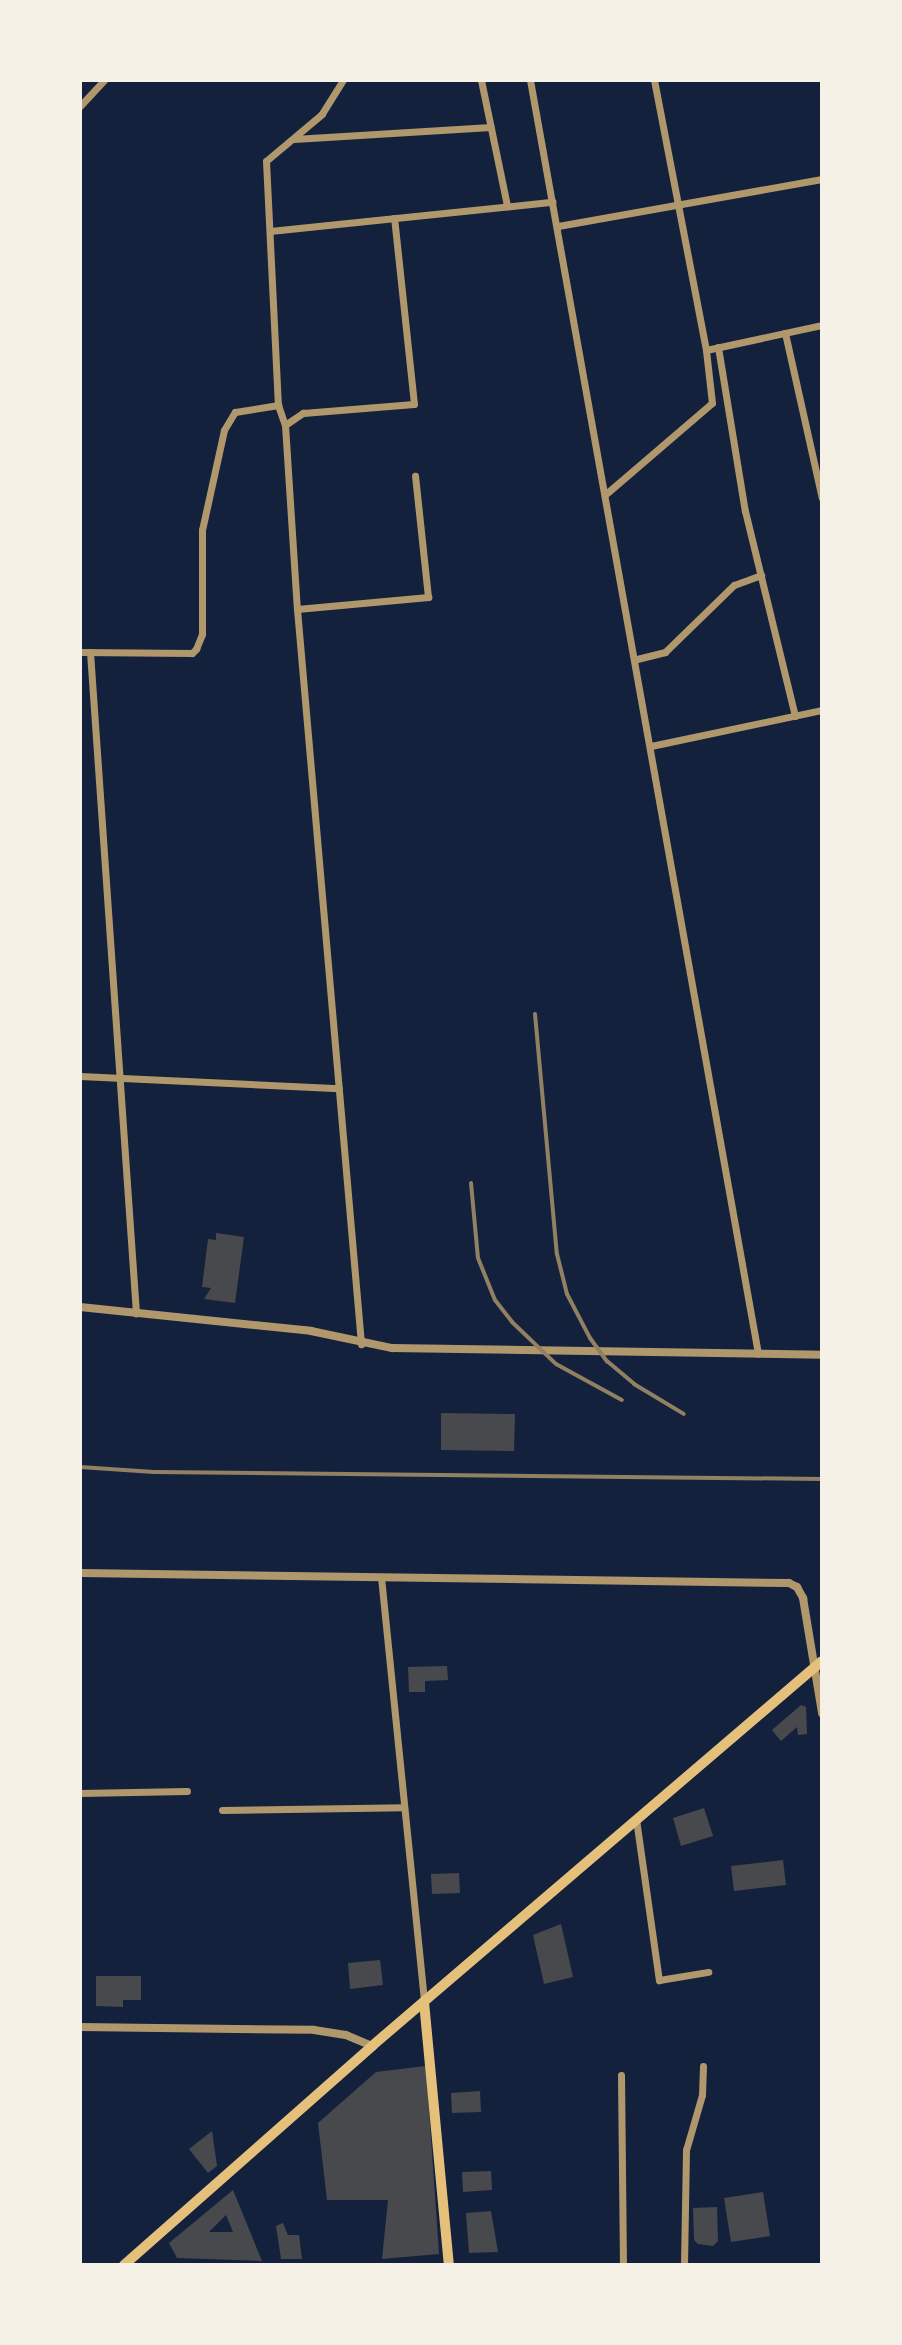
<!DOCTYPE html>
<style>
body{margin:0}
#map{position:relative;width:902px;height:2345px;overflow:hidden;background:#14213d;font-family:Jost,sans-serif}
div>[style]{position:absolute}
.building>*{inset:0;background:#48494c}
.minor>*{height:7px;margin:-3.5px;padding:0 3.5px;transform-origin:3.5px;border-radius:3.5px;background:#b1986c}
.tertiary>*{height:8px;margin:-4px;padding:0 4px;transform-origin:4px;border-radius:4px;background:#b1986c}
.secondary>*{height:10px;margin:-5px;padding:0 5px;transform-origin:5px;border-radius:5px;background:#e5c07b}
.rail>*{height:4px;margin:-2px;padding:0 2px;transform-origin:2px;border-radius:2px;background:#918062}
span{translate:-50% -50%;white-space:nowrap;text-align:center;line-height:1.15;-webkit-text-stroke:6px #f6f1e7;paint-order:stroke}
.frame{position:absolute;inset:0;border:82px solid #f6f1e7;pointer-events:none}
</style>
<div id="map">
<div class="building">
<div style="clip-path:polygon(216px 1233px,244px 1237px,235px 1303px,204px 1299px,211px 1288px,202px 1287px,208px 1239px,216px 1240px)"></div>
<div style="clip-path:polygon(441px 1413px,515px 1414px,514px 1451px,441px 1450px)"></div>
<div style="clip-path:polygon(447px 1666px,448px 1680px,425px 1681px,425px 1692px,409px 1692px,408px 1667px)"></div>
<div style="clip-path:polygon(801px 1705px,806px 1707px,807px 1734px,798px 1735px,797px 1727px,781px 1741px,772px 1730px)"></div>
<div style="clip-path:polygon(704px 1808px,713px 1836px,681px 1846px,673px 1818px)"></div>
<div style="clip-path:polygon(783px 1860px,786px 1885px,734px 1891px,731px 1866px)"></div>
<div style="clip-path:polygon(459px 1873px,460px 1893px,432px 1894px,431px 1874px)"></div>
<div style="clip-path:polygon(561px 1924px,573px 1977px,544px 1984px,533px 1935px)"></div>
<div style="clip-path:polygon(380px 1960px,383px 1985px,350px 1989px,348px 1963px)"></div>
<div style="clip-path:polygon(96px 1976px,141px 1976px,141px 2000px,123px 2000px,123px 2007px,96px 2006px)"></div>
<div style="clip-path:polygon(426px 2066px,439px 2254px,382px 2259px,388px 2200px,327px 2200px,318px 2123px,376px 2072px)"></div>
<div style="clip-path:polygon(480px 2091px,481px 2112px,452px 2113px,451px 2093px)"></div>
<div style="clip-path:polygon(212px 2131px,217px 2166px,208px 2173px,189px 2149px)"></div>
<div style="clip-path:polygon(491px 2171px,492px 2190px,463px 2192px,462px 2172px)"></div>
<div style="clip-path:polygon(evenodd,233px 2190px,262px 2261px,177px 2258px,169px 2243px,233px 2190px,226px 2215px,233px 2232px,209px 2232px,226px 2215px)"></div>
<div style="clip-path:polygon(763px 2192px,770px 2236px,731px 2242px,724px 2198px)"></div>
<div style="clip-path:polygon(717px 2207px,718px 2241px,713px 2246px,698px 2244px,694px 2240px,693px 2208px)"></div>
<div style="clip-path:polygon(491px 2211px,498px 2252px,469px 2253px,466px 2213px)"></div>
<div style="clip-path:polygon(283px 2223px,288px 2235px,299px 2235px,302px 2259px,281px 2259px,276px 2226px)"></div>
</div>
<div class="minor">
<div style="left:343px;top:80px;width:40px;rotate:122deg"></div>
<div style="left:322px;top:114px;width:73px;rotate:140deg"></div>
<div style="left:266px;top:161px;width:244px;rotate:87.2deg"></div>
<div style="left:278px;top:405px;width:21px;rotate:71deg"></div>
<div style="left:285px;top:425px;width:184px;rotate:86.3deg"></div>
<div style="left:297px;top:609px;width:738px;rotate:85.02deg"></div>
<div style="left:481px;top:80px;width:129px;rotate:78.3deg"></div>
<div style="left:530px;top:80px;width:1294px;rotate:79.85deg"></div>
<div style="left:80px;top:106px;width:35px;rotate:-47deg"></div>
<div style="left:294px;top:139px;width:197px;rotate:-3.5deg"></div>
<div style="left:558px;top:226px;width:268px;rotate:-10.1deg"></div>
<div style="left:270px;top:231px;width:284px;rotate:-5.9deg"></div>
<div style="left:785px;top:333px;width:169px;rotate:77.4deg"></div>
<div style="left:718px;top:347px;width:166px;rotate:80.7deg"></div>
<div style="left:745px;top:511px;width:211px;rotate:76.3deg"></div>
<div style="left:706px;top:350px;width:119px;rotate:-12.2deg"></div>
<div style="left:285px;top:425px;width:22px;rotate:-34deg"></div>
<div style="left:303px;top:413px;width:111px;rotate:-4.6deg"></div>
<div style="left:414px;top:404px;width:187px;rotate:-96.1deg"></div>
<div style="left:607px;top:493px;width:138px;rotate:-40.6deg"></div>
<div style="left:712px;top:403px;width:53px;rotate:-96.5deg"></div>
<div style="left:706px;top:350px;width:275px;rotate:-100.9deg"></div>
<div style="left:297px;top:609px;width:132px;rotate:-5.2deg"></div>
<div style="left:428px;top:597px;width:122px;rotate:-96.1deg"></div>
<div style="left:80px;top:652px;width:112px;rotate:0.5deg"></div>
<div style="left:192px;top:653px;width:6px;rotate:-45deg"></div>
<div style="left:196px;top:649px;width:16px;rotate:-68deg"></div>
<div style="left:202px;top:634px;width:104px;rotate:-90deg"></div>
<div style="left:202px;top:530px;width:102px;rotate:-77.6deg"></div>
<div style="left:224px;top:430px;width:21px;rotate:-59deg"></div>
<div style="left:235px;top:412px;width:44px;rotate:-9.2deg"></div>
<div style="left:90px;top:652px;width:663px;rotate:86.02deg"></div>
<div style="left:637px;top:659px;width:29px;rotate:-14deg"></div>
<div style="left:665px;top:652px;width:96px;rotate:-44.2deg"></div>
<div style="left:734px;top:585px;width:29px;rotate:-20deg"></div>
<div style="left:651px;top:746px;width:175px;rotate:-11.9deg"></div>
<div style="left:80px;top:1076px;width:259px;rotate:2.7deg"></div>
<div style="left:381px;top:1577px;width:427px;rotate:84.2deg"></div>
<div style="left:80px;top:1793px;width:107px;rotate:-1.1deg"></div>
<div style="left:222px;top:1810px;width:182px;rotate:-0.9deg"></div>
<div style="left:636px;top:1819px;width:163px;rotate:81.9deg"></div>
<div style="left:659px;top:1980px;width:50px;rotate:-9.3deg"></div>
<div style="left:621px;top:2075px;width:190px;rotate:89.4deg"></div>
<div style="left:684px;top:2265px;width:115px;rotate:-89deg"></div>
<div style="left:686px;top:2150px;width:57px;rotate:-73.8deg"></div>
<div style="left:702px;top:2095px;width:29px;rotate:-88deg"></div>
</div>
<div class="tertiary">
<div style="left:80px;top:1307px;width:232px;rotate:5.9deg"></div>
<div style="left:311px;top:1331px;width:83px;rotate:11.9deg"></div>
<div style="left:392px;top:1348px;width:430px;rotate:0.9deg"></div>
<div style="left:80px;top:1573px;width:709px;rotate:0.81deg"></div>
<div style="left:789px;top:1583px;width:9px;rotate:27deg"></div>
<div style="left:797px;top:1587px;width:13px;rotate:61deg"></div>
<div style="left:803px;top:1598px;width:117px;rotate:80.6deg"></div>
<div style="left:80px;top:2027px;width:234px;rotate:0.7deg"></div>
<div style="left:314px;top:2030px;width:32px;rotate:9deg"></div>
<div style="left:346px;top:2035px;width:28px;rotate:23deg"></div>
</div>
<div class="secondary">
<div style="left:424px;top:2002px;width:264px;rotate:84.6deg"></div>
<div style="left:124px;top:2265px;width:331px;rotate:-41.4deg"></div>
<div style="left:372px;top:2046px;width:592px;rotate:-40.55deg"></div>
</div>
<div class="rail">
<div style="left:535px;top:1014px;width:241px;rotate:84.8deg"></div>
<div style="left:557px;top:1254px;width:41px;rotate:76deg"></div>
<div style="left:567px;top:1294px;width:50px;rotate:62.4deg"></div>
<div style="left:590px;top:1338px;width:29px;rotate:54deg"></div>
<div style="left:607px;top:1361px;width:35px;rotate:40deg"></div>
<div style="left:634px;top:1384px;width:58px;rotate:31deg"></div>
<div style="left:471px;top:1183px;width:75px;rotate:84.7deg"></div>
<div style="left:478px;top:1258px;width:45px;rotate:68deg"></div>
<div style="left:495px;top:1300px;width:28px;rotate:52deg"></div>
<div style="left:512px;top:1322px;width:61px;rotate:43.7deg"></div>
<div style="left:556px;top:1364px;width:75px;rotate:28.6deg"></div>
<div style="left:80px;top:1467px;width:74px;rotate:3.9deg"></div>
<div style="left:154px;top:1472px;width:668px;rotate:0.6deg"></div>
</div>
<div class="frame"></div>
</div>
